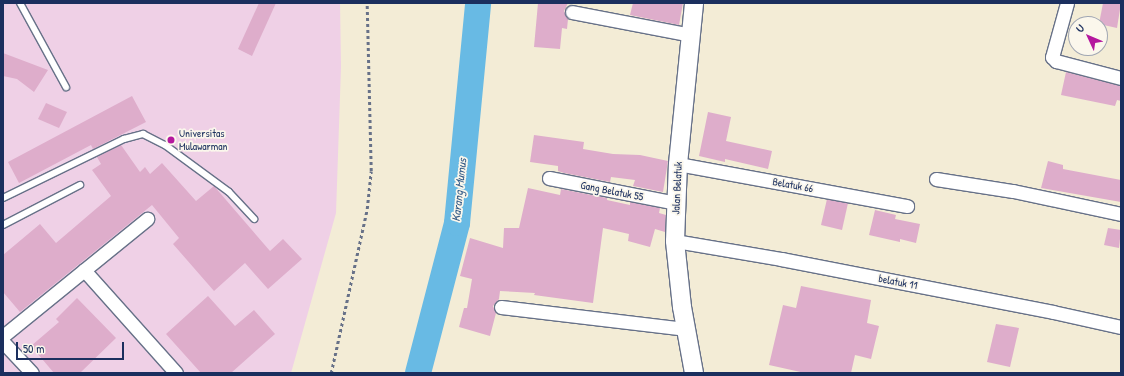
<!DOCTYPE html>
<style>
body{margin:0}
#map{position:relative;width:1124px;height:376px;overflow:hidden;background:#f3ecd6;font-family:"Patrick Hand",sans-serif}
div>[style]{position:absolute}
.built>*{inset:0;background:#efd0e6}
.river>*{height:26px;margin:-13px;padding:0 13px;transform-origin:13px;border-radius:13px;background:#68bae4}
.building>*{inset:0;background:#deadcb}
.path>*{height:2.5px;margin-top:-1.25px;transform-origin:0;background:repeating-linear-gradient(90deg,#677188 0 3px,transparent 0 6px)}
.roads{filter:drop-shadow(1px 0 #677188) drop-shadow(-1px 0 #677188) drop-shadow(0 1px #677188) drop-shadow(0 -1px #677188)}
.lane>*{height:6px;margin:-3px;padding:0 3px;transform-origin:3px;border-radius:3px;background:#fff}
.street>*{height:13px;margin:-6.5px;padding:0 6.5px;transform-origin:6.5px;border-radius:6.5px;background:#fff}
.secondary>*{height:18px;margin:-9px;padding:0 9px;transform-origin:9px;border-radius:9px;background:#fff}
.dots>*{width:11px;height:11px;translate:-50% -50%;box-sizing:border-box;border:2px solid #fbf7ec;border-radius:50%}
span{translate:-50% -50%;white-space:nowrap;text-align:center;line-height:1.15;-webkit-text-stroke:3.5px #fbf7ec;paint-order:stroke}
.poi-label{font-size:11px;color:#1b2f5e}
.left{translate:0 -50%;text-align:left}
.street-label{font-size:11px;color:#1b2f5e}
.water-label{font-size:12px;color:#325986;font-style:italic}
.frame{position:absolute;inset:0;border:4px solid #1b2f5e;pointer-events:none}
.north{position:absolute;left:1068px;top:16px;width:40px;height:40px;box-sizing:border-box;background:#fbf7ec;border:1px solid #a1a7b3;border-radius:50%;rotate:314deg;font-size:11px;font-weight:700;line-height:16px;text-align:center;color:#1b2f5e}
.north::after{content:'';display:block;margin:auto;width:14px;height:18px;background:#b5179e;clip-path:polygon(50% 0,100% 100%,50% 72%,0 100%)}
.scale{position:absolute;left:16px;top:342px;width:108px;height:18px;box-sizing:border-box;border:2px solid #1b2f5e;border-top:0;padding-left:5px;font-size:12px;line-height:14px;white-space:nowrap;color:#1b2f5e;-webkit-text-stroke:3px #fbf7ec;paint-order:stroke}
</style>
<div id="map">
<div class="built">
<div style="clip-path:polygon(3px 3px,340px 3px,341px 67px,336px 213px,291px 373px,3px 373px)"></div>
</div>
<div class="river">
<div style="left:418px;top:373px;width:155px;rotate:-75.4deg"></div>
<div style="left:457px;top:223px;width:221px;rotate:-84.5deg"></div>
</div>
<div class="building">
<div style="clip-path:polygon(259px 3px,276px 3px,252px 56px,238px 49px)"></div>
<div style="clip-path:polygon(538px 3px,568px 3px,564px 11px,568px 19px,567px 29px,562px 28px,560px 49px,534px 47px)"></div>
<div style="clip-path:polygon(633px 3px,683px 3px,679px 25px,630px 15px)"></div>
<div style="clip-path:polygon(1103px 3px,1121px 3px,1117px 28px,1099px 24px)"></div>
<div style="clip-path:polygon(3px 53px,48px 70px,34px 92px,17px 79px,3px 76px)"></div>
<div style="clip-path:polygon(1066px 72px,1121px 86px,1121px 101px,1117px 100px,1115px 106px,1061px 95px)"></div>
<div style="clip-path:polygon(132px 96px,146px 122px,93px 149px,91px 145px,19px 183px,8px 162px)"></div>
<div style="clip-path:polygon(46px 103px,67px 112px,59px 128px,38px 119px)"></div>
<div style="clip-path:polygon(708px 112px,731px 117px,726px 141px,772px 151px,768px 169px,725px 159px,725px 162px,699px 156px)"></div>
<div style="clip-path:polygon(534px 135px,584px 142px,583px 149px,613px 154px,640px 155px,668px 161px,663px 192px,633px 186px,635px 180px,611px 177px,610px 182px,564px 173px,558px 171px,558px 166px,530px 162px)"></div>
<div style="clip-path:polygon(121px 145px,140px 172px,145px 167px,150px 174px,162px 163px,196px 201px,214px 186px,270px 251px,283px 239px,302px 259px,268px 289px,245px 263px,214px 291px,173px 244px,179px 238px,152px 205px,20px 312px,3px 292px,3px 255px,40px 224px,56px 243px,111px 196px,92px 170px,101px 164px,97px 157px)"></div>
<div style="clip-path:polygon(1048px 161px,1063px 165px,1063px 169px,1121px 180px,1121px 202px,1041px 188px)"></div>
<div style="clip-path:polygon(528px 188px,560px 195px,561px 189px,607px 198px,607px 200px,630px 205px,630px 202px,660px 208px,659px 213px,666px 215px,665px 232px,655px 229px,650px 247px,628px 241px,629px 234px,603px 228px,593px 303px,534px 295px,535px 293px,500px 291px,499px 299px,493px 306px,496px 313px,490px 336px,459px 327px,464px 308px,467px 308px,472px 279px,460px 276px,470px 238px,503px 248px,504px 228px,519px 228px)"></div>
<div style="clip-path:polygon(827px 199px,848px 203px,842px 230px,821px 225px)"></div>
<div style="clip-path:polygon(875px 210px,896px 215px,895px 219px,920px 224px,916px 243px,900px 239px,900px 242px,869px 235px)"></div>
<div style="clip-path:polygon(1108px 228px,1121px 230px,1119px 248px,1104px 245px)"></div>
<div style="clip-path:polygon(801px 286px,871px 300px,867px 323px,879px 326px,871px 359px,855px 355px,851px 373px,805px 373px,769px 365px,783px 305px,796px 308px)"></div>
<div style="clip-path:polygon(208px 296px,235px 326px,254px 310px,275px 334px,231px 373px,201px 373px,166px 334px)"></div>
<div style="clip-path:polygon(77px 298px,116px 338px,80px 373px,54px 373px,31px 346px,59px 322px,56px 319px)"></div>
<div style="clip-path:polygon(996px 324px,1019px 328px,1010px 367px,987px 362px)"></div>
</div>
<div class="path">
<div style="left:331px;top:373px;width:168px;rotate:-77.6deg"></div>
<div style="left:367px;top:209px;width:38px;rotate:-84deg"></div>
<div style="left:371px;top:171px;width:168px;rotate:-91.4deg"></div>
</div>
<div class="roads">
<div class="lane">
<div style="left:20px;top:3px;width:96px;rotate:61.3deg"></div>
<div style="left:3px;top:198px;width:135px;rotate:-26deg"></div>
<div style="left:124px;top:139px;width:20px;rotate:-15deg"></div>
<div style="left:143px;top:134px;width:25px;rotate:27deg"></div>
<div style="left:165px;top:145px;width:79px;rotate:36.3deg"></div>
<div style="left:229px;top:192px;width:37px;rotate:47deg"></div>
<div style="left:3px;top:225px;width:87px;rotate:-27.5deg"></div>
</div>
<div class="street">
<div style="left:1067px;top:3px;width:56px;rotate:105.5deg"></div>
<div style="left:1052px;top:57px;width:6px;rotate:45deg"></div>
<div style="left:1056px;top:61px;width:67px;rotate:14.7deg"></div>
<div style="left:572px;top:12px;width:121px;rotate:10.9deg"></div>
<div style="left:678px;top:164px;width:233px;rotate:10.4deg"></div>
<div style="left:549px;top:178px;width:129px;rotate:11.1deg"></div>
<div style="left:936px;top:179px;width:78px;rotate:8.9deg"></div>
<div style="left:1013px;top:191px;width:110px;rotate:12deg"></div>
<div style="left:675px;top:241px;width:108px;rotate:9.6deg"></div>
<div style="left:781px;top:259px;width:277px;rotate:11deg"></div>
<div style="left:1053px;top:312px;width:70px;rotate:12.4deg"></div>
<div style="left:84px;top:270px;width:138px;rotate:48.2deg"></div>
<div style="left:501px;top:307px;width:185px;rotate:6.8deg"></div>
<div style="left:3px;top:336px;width:186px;rotate:-39.1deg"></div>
<div style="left:3px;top:342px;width:42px;rotate:46.9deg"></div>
</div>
<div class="secondary">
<div style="left:694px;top:373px;width:67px;rotate:-100.3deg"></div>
<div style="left:682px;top:307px;width:66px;rotate:-96.1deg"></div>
<div style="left:675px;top:241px;width:77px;rotate:-87.8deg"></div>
<div style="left:678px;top:164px;width:162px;rotate:-84.3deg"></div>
</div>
</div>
<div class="dots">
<div style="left:171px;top:140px;background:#b5179e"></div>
</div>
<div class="poi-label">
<span class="left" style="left:179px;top:140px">Universitas<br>Mulawarman</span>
</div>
<div class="street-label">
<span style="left:793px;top:185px;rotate:10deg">Belatuk 66</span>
<span style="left:677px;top:188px;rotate:-87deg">Jalan Belatuk</span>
<span style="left:612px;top:191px;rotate:11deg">Gang Belatuk 55</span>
<span style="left:898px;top:282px;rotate:11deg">belatuk 11</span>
</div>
<div class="water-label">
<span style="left:459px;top:190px;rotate:-84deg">Karang Mumus</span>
</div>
<div class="frame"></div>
<div class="north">U</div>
<div class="scale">50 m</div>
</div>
